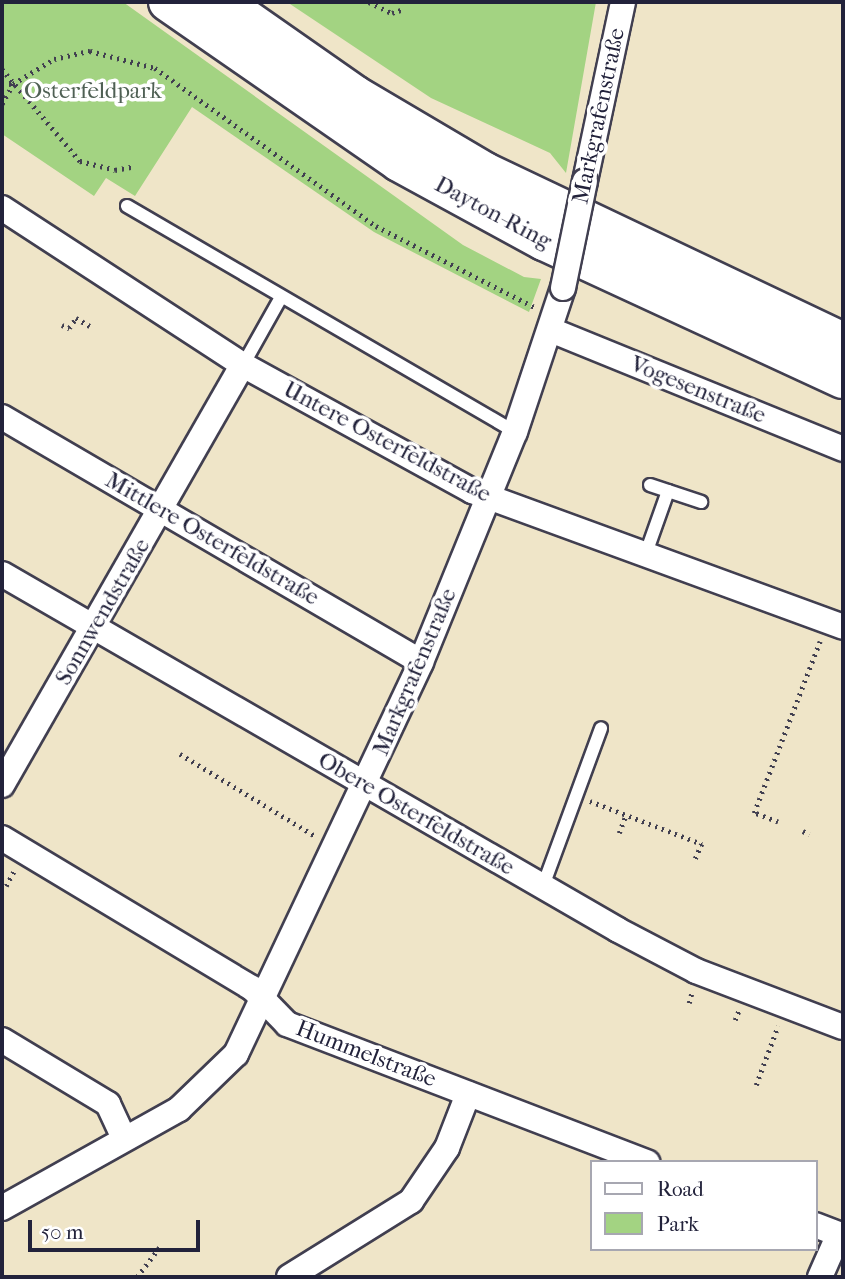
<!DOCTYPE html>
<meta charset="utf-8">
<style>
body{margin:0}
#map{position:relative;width:845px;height:1279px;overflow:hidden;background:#efe5c8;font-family:"IM FELL French Canon",serif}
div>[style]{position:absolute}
.green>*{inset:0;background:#a3d382}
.path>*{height:4.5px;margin-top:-2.25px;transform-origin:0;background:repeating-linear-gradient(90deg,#413f50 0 2px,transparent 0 7px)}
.roads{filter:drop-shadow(2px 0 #413f50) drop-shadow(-2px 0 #413f50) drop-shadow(0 2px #413f50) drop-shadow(0 -2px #413f50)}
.service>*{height:12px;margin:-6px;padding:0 6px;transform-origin:6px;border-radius:6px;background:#fff}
.minor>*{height:24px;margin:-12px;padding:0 12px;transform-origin:12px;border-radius:12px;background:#fff}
.trunk>*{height:38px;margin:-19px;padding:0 19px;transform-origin:19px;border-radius:19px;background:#fff}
.bridges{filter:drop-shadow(2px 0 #413f50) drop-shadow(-2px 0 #413f50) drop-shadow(0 2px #413f50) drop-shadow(0 -2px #413f50)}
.minor-bridge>*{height:24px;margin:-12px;padding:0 12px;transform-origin:12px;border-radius:12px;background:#fff}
span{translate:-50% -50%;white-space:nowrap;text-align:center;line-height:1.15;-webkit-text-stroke:7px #fff;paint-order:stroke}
.park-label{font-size:23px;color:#4f6054}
.street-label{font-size:23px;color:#22223b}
.frame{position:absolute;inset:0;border:4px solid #22223b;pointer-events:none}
.legend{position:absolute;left:590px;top:1160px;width:228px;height:91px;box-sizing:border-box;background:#fff;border:2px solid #a7a7b1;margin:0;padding:9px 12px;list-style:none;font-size:21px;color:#22223b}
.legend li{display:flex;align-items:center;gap:14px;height:35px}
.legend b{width:35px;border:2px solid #a7a7b1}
.scale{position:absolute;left:28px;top:1220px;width:172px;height:32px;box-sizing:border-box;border:4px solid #22223b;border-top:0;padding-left:9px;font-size:21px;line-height:24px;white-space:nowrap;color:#22223b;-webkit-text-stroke:5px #fff;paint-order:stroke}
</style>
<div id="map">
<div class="green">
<div style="clip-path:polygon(2px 2px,123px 2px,463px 245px,524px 277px,541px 279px,529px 312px,374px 232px,192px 107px,135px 196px,106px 178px,94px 196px,2px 134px)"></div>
<div style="clip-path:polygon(287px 2px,596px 2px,566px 173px,550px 153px,431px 98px)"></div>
</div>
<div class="path">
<div style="left:369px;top:2px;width:25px;rotate:26deg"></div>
<div style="left:392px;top:13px;width:13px;rotate:-18deg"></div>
<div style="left:2px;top:69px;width:121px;rotate:49.7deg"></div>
<div style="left:80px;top:161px;width:36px;rotate:14deg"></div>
<div style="left:115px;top:170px;width:20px;rotate:-11deg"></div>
<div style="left:2px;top:85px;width:13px;rotate:-9deg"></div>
<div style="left:2px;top:104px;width:23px;rotate:-61deg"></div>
<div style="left:13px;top:84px;width:48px;rotate:-31.4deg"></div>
<div style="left:54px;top:59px;width:37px;rotate:-13deg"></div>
<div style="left:90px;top:51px;width:67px;rotate:14.7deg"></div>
<div style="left:155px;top:68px;width:272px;rotate:35.6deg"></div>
<div style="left:376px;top:226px;width:178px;rotate:27.1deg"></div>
<div style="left:62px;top:325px;width:8px;rotate:23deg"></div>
<div style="left:69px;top:328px;width:12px;rotate:-55deg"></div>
<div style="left:76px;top:318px;width:16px;rotate:30deg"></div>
<div style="left:180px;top:754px;width:157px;rotate:31.2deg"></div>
<div style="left:590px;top:801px;width:120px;rotate:21deg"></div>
<div style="left:702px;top:844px;width:20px;rotate:114deg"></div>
<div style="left:778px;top:822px;width:26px;rotate:-159deg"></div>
<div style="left:754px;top:813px;width:184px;rotate:-69deg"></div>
<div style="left:803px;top:831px;width:7px;rotate:27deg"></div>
<div style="left:619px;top:833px;width:19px;rotate:-69deg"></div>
<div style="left:6px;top:886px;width:17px;rotate:-62deg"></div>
<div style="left:689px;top:1003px;width:11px;rotate:-75deg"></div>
<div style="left:735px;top:1020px;width:11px;rotate:-68deg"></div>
<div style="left:756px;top:1085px;width:63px;rotate:-69.6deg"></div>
<div style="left:137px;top:1277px;width:40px;rotate:-53deg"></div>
</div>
<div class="roads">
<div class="service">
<div style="left:127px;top:206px;width:449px;rotate:30.2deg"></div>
<div style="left:243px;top:365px;width:76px;rotate:-60.7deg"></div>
<div style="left:650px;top:485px;width:54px;rotate:18.4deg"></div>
<div style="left:645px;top:556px;width:69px;rotate:-70.5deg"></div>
<div style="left:543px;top:886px;width:168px;rotate:-69.8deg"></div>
</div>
<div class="minor">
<div style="left:585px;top:181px;width:183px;rotate:-78deg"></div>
<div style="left:2px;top:208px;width:288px;rotate:33.1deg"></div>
<div style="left:243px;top:365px;width:261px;rotate:28.8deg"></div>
<div style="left:472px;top:491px;width:395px;rotate:20.1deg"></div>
<div style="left:553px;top:331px;width:313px;rotate:22.1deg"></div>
<div style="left:2px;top:417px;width:485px;rotate:30.3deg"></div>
<div style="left:2px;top:574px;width:711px;rotate:30.02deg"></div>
<div style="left:618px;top:930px;width:88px;rotate:27.7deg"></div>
<div style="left:696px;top:971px;width:157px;rotate:20.9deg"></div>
<div style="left:2px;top:785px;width:484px;rotate:-60.2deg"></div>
<div style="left:2px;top:838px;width:292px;rotate:31deg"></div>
<div style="left:252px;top:988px;width:50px;rotate:45.8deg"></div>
<div style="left:287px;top:1024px;width:386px;rotate:21deg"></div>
<div style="left:2px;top:1040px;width:124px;rotate:31.1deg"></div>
<div style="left:108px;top:1104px;width:35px;rotate:65deg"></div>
<div style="left:2px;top:1208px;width:203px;rotate:-29.2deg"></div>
<div style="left:179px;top:1109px;width:79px;rotate:-44deg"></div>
<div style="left:236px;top:1054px;width:433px;rotate:-64.7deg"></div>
<div style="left:421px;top:662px;width:248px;rotate:-67.8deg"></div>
<div style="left:515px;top:432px;width:152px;rotate:-71.6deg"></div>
<div style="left:815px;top:1225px;width:30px;rotate:21deg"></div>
<div style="left:289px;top:1277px;width:144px;rotate:-31.9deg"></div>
<div style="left:411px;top:1201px;width:64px;rotate:-55.8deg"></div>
<div style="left:447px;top:1148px;width:58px;rotate:-68.7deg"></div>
<div style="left:820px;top:1277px;width:47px;rotate:-66.2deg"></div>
</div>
<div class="trunk">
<div style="left:168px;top:2px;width:281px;rotate:34.7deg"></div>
<div style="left:399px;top:162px;width:165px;rotate:28.6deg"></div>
<div style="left:544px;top:241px;width:329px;rotate:24.8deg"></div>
<div style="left:222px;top:2px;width:162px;rotate:35deg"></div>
<div style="left:355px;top:95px;width:151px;rotate:30.6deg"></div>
<div style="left:485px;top:172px;width:396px;rotate:25.4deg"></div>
</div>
</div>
<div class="bridges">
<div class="minor-bridge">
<div style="left:563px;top:288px;width:109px;rotate:-78.4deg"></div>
</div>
</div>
<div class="park-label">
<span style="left:93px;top:91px">Osterfeldpark</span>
</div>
<div class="street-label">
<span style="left:599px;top:116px;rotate:-78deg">Markgrafenstraße</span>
<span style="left:493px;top:213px;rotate:28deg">Dayton-Ring</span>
<span style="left:698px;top:390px;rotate:22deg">Vogesenstraße</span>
<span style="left:387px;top:442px;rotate:28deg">Untere Osterfeldstraße</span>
<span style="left:212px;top:539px;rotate:30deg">Mittlere Osterfeldstraße</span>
<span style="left:103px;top:612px;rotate:-60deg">Sonnwendstraße</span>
<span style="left:415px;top:672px;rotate:-67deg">Markgrafenstraße</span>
<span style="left:416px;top:814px;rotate:30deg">Obere Osterfeldstraße</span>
<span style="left:366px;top:1054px;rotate:21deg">Hummelstraße</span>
</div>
<div class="frame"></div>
<ul class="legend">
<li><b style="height:9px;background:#fff"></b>Road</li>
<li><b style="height:19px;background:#a3d382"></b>Park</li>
</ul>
<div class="scale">50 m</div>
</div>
